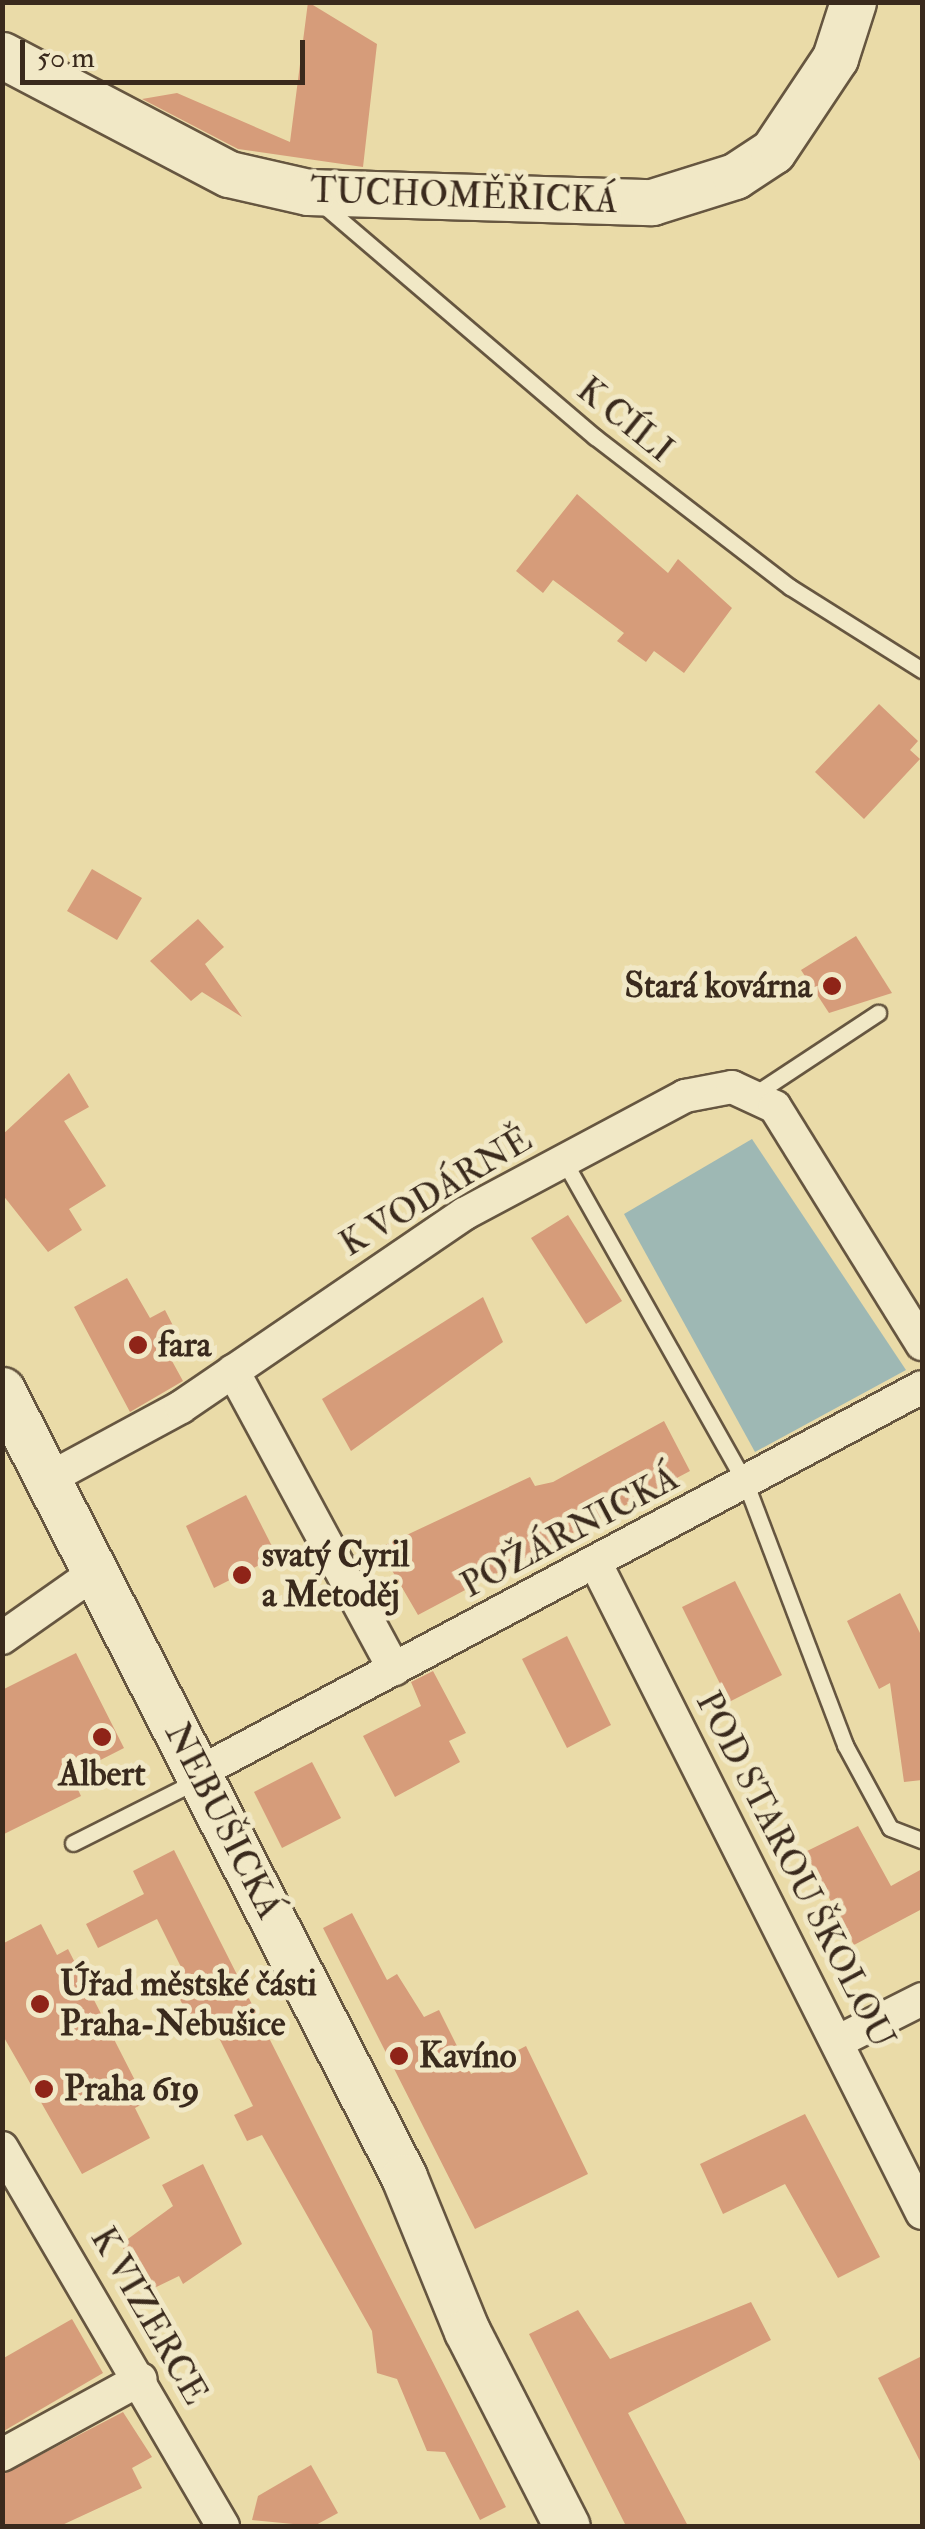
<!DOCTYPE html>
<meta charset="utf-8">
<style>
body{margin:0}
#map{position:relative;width:925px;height:2529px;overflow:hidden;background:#eadba8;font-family:"IM FELL Double Pica",serif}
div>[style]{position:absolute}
.water>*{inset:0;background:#9eb8b4}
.building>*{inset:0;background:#d69c7a}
.roads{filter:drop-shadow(2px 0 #665640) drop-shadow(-2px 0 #665640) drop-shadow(0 2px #665640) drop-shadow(0 -2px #665640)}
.lane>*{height:15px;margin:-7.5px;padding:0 7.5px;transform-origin:7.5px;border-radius:7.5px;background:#f1e8c6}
.street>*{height:32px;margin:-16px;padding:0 16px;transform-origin:16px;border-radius:16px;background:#f1e8c6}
.secondary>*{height:45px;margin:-22.5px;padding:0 22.5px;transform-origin:22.5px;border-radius:22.5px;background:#f1e8c6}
.dots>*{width:28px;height:28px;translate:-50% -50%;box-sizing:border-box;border:5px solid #f1e8c6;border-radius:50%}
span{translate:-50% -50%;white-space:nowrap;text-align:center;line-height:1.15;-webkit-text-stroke:10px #f1e8c6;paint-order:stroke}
.street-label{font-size:35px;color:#3a2a1d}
.poi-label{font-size:35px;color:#3a2a1d;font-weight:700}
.right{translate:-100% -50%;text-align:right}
.left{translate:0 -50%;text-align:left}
.frame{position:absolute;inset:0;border:5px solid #3a2a1d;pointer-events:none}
.scale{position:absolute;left:20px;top:40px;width:285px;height:45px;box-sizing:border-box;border:5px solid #3a2a1d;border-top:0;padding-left:12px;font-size:30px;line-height:35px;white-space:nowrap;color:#3a2a1d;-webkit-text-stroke:8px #f1e8c6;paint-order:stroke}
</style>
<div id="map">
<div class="water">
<div style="clip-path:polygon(752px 1139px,906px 1370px,755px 1452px,624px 1214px)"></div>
</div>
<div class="building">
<div style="clip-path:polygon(308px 2px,377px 44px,363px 167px,238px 149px,142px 99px,177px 93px,290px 142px)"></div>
<div style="clip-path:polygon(577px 494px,668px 573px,678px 559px,732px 608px,684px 673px,654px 651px,646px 662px,617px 641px,624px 633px,553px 580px,543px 593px,516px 571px)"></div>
<div style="clip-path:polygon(879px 704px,918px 741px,910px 750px,920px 759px,864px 819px,815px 772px)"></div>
<div style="clip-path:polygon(92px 869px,142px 898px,117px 940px,67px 911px)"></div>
<div style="clip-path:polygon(198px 919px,224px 947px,205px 964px,242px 1017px,202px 992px,191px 1001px,150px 961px)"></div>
<div style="clip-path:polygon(856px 936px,892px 993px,829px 1013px,801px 970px)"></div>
<div style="clip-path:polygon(69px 1073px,89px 1107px,64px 1121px,106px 1186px,69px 1209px,82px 1230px,48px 1252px,2px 1194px,2px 1135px)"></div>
<div style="clip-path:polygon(568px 1215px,622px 1301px,586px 1324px,531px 1238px)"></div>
<div style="clip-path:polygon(127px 1278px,150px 1318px,165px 1310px,187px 1353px,172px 1361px,183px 1381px,130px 1412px,74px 1307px)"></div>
<div style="clip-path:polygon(483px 1297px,503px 1342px,351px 1451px,322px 1399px)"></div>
<div style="clip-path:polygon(664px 1421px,690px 1471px,418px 1615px,379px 1548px,530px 1477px,535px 1486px,553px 1482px)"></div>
<div style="clip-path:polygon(246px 1495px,277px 1556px,214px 1588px,186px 1526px)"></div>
<div style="clip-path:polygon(735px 1581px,782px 1675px,729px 1702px,682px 1607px)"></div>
<div style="clip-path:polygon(900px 1593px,922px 1637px,922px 1780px,904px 1782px,890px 1683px,879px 1689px,847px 1621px)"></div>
<div style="clip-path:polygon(567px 1636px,611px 1725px,567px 1748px,522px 1659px)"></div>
<div style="clip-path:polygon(76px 1653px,124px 1748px,71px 1775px,81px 1796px,2px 1835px,2px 1690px)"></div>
<div style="clip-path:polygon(433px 1671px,466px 1733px,449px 1741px,460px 1762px,395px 1797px,363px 1736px,421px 1706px,411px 1682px)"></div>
<div style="clip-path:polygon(312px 1762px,341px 1818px,282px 1848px,254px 1792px)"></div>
<div style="clip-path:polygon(858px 1826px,891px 1886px,922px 1869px,922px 1909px,854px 1945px,805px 1852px)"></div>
<div style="clip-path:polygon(174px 1850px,506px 2507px,480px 2520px,445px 2452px,427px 2451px,397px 2379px,377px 2373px,372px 2331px,262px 2135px,247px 2141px,234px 2115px,253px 2106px,209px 2018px,194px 2026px,176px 1992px,190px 1985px,157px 1919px,98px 1948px,86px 1924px,144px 1894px,133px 1871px)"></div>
<div style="clip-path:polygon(352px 1913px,387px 1980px,397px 1974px,424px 2017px,439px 2010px,471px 2074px,526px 2046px,588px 2174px,475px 2229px,323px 1928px)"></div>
<div style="clip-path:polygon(41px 1924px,57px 1955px,68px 1949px,146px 2102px,135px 2108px,150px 2138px,82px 2174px,2px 2034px,2px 1944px)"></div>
<div style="clip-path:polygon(805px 2114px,880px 2257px,838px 2278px,785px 2184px,723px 2214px,700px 2164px)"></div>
<div style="clip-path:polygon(203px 2164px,242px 2244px,183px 2284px,179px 2276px,146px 2292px,121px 2244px,173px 2206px,162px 2185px)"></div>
<div style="clip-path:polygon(751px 2302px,771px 2340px,628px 2413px,688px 2526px,626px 2526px,529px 2334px,578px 2310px,610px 2359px)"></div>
<div style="clip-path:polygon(72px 2319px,103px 2373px,2px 2432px,2px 2359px)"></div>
<div style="clip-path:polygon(922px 2356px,922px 2465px,878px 2378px)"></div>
<div style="clip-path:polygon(123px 2412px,152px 2457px,132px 2468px,142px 2488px,60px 2526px,2px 2526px,2px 2475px)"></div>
<div style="clip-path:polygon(311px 2465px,338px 2513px,314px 2526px,252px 2520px,258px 2496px)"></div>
</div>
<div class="roads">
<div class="lane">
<div style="left:322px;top:204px;width:359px;rotate:40.5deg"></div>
<div style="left:595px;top:437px;width:246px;rotate:37.6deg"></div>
<div style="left:790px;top:587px;width:156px;rotate:32.2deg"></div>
<div style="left:758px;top:1092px;width:144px;rotate:-33.4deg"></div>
<div style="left:564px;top:1161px;width:371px;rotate:60.6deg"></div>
<div style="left:746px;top:1484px;width:279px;rotate:69.2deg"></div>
<div style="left:845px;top:1745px;width:94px;rotate:61.5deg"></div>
<div style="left:890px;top:1828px;width:34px;rotate:21deg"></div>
<div style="left:73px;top:1843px;width:140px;rotate:-26.7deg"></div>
</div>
<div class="street">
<div style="left:233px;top:1371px;width:339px;rotate:61.6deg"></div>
<div style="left:48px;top:1479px;width:151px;rotate:-28.4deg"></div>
<div style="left:181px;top:1407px;width:343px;rotate:-34.3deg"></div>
<div style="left:464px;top:1214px;width:251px;rotate:-28.1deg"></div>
<div style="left:685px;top:1096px;width:48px;rotate:-10.8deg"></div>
<div style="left:732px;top:1087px;width:47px;rotate:24.9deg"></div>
<div style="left:775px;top:1107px;width:279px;rotate:58.2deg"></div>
<div style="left:596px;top:1564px;width:726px;rotate:63.33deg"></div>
<div style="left:2px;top:1638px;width:115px;rotate:-35.1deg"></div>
<div style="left:198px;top:1773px;width:820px;rotate:-28.06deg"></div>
<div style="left:837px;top:2042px;width:95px;rotate:-26.8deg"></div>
<div style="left:2px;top:2148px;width:438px;rotate:59.7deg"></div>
<div style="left:2px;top:2455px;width:158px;rotate:-28.7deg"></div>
</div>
<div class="secondary">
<div style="left:2px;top:55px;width:256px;rotate:27.7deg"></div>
<div style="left:229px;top:174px;width:81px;rotate:12.8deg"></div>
<div style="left:308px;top:192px;width:344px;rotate:1.7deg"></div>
<div style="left:652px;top:202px;width:87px;rotate:-17.4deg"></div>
<div style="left:735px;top:176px;width:45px;rotate:-33.3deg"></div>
<div style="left:773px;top:151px;width:112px;rotate:-56.3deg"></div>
<div style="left:835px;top:58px;width:59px;rotate:-72.2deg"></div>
<div style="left:2px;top:1390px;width:884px;rotate:62.94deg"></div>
<div style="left:404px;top:2177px;width:166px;rotate:67.8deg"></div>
<div style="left:467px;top:2331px;width:219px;rotate:62.9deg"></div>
</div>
</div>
<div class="dots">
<div style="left:832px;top:986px;background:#8f2418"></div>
<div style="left:138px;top:1345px;background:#8f2418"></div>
<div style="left:242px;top:1575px;background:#8f2418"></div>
<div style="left:102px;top:1737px;background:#8f2418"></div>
<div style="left:40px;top:2004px;background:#8f2418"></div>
<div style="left:399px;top:2056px;background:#8f2418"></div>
<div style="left:44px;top:2089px;background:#8f2418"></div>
</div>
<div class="street-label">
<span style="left:464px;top:196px;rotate:2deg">TUCHOMĚŘICKÁ</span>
<span style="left:625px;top:420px;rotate:39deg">K CÍLI</span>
<span style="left:436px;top:1192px;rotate:-31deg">K VODÁRNĚ</span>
<span style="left:570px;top:1532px;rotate:-28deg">POŽÁRNICKÁ</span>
<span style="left:223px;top:1821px;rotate:63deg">NEBUŠICKÁ</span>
<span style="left:795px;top:1870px;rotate:63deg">POD STAROU ŠKOLOU</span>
<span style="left:149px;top:2316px;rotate:60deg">K VIZERCE</span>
</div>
<div class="poi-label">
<span class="right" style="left:812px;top:986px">Stará kovárna</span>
<span class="left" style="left:158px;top:1345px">fara</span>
<span class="left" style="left:262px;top:1575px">svatý Cyril<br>a Metoděj</span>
<span style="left:102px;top:1774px">Albert</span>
<span class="left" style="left:60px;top:2004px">Úřad městské části<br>Praha-Nebušice</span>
<span class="left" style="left:419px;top:2056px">Kavíno</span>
<span class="left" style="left:64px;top:2089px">Praha 619</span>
</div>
<div class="frame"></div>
<div class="scale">50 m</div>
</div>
